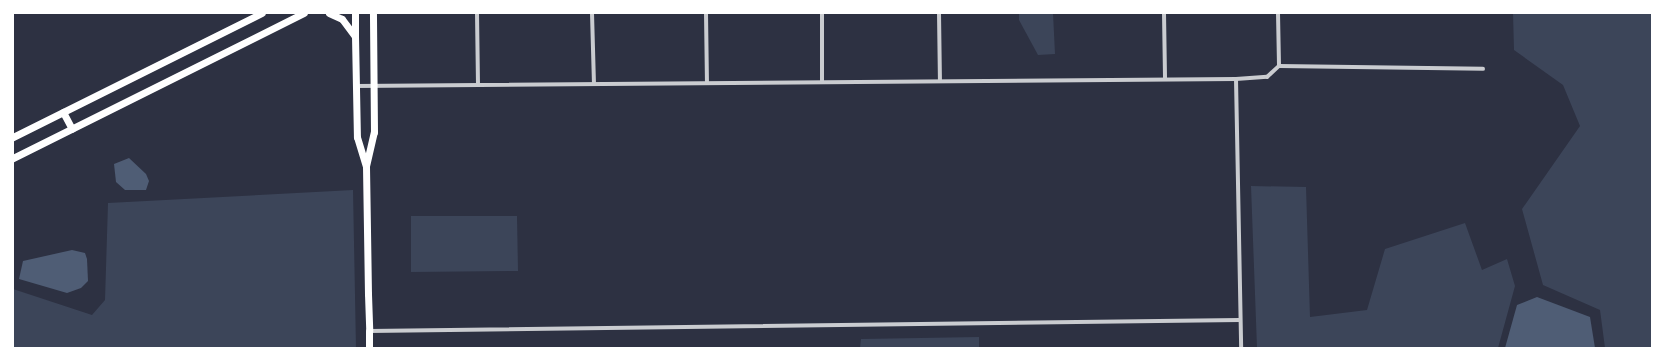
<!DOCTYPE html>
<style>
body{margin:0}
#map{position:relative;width:1665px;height:361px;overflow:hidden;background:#2d3142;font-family:Signika,sans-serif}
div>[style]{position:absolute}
.green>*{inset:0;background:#3c4559}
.water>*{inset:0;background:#4f5d75}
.minor>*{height:4px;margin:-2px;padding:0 2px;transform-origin:2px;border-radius:2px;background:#caccd0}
.secondary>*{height:7px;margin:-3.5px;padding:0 3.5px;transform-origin:3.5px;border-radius:3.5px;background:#fff}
.primary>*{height:7px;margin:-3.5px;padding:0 3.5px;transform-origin:3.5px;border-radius:3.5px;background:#fff}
span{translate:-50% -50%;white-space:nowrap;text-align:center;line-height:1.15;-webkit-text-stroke:4px #fff;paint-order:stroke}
.frame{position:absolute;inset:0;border:14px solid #fff;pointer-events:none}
</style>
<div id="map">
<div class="green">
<div style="clip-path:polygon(1019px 13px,1053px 13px,1055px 54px,1038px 55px,1019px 20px)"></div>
<div style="clip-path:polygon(1513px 13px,1652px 13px,1652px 348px,1605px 348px,1600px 310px,1543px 285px,1522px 209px,1580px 126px,1563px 85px,1514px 50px)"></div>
<div style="clip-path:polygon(1251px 186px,1306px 187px,1310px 317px,1367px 310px,1385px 249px,1465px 223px,1482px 270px,1507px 259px,1515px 286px,1498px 348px,1257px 348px)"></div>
<div style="clip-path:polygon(353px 190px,356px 348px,13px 348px,13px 289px,92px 315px,105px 300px,108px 203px)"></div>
<div style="clip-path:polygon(411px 216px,517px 216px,518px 271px,411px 272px)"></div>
<div style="clip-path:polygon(979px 337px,979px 348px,860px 348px,861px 339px)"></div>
</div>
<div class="water">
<div style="clip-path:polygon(129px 158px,146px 174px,149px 181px,146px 190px,125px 190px,116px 182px,114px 164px)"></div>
<div style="clip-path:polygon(72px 250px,85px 253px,87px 259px,88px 281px,81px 288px,67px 293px,19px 279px,23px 261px)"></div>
<div style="clip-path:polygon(1537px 297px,1590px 317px,1595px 348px,1505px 348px,1517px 305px)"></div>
</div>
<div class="minor">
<div style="left:477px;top:13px;width:72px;rotate:89.2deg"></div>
<div style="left:592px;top:13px;width:71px;rotate:88.4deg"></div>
<div style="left:706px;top:13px;width:70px;rotate:89.2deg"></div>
<div style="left:822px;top:13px;width:69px;rotate:90deg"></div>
<div style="left:939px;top:13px;width:68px;rotate:89.2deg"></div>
<div style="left:1164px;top:13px;width:65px;rotate:89.1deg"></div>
<div style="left:1278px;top:13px;width:53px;rotate:88.9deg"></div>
<div style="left:1279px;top:66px;width:204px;rotate:0.8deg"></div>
<div style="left:1236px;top:79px;width:269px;rotate:88.9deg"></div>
<div style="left:356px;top:86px;width:880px;rotate:-0.46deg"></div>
<div style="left:1236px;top:79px;width:31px;rotate:-4deg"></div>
<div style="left:1267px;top:77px;width:16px;rotate:-43deg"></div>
<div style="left:369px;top:331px;width:871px;rotate:-0.72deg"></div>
</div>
<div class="secondary">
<div style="left:329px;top:13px;width:14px;rotate:25deg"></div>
<div style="left:342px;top:19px;width:21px;rotate:53deg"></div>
<div style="left:355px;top:13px;width:22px;rotate:90deg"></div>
<div style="left:63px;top:112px;width:19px;rotate:62deg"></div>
<div style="left:13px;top:137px;width:278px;rotate:-26.5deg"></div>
<div style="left:13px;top:158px;width:325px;rotate:-26.5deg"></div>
<div style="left:368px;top:294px;width:37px;rotate:88deg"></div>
</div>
<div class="primary">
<div style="left:355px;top:36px;width:101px;rotate:88.9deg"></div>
<div style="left:357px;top:137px;width:30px;rotate:73deg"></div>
<div style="left:368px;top:294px;width:128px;rotate:-90.9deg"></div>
<div style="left:366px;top:166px;width:35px;rotate:-77deg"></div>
<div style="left:374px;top:132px;width:119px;rotate:-90.5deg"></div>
<div style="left:369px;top:331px;width:17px;rotate:90deg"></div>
</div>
<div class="frame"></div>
</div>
